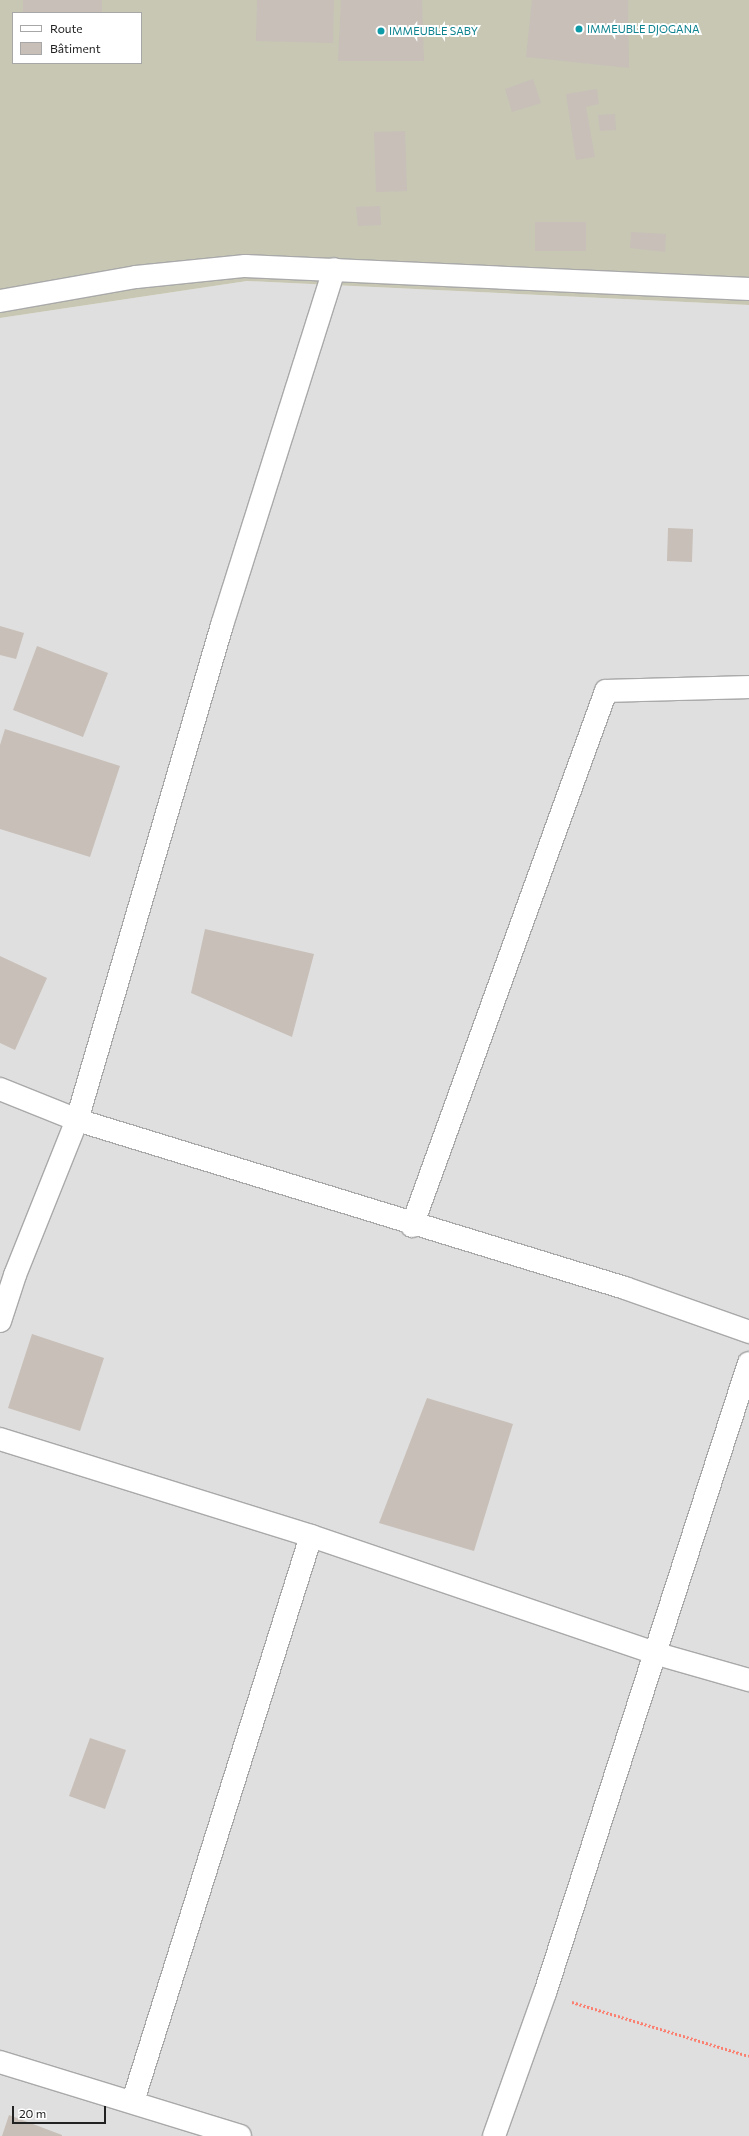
<!DOCTYPE html>
<meta charset="utf-8">
<style>
body{margin:0}
#map{position:relative;width:749px;height:2136px;overflow:hidden;background:#f2efe9;font-family:Commissioner,sans-serif}
div>[style]{position:absolute}
.residential>*{inset:0;background:#e0dfdf}
.construction>*{inset:0;background:#c7c7b4}
.building>*{inset:0;background:#c7bfb8}
.path>*{height:2.5px;margin-top:-1.25px;transform-origin:0;background:repeating-linear-gradient(90deg,#fa8072 0 2px,transparent 0 4px)}
.roads{filter:drop-shadow(1px 0 #a9a9a9) drop-shadow(-1px 0 #a9a9a9) drop-shadow(0 1px #a9a9a9) drop-shadow(0 -1px #a9a9a9)}
.minor>*{height:22px;margin:-11px;padding:0 11px;transform-origin:11px;border-radius:11px;background:#fff}
.dots>*{width:11px;height:11px;translate:-50% -50%;box-sizing:border-box;border:2px solid #fff;border-radius:50%}
span{translate:-50% -50%;white-space:nowrap;text-align:center;line-height:1.15;-webkit-text-stroke:4px #fff;paint-order:stroke}
.culture-label{font-size:11px;color:#0d838f}
.left{translate:0 -50%;text-align:left}
.legend{position:absolute;left:12px;top:12px;width:130px;height:52px;box-sizing:border-box;background:#fff;border:1px solid #a7a7a7;margin:0;padding:5px 7px;list-style:none;font-size:12px;color:#222}
.legend li{display:flex;align-items:center;gap:8px;height:20px}
.legend b{width:20px;border:1px solid #a7a7a7}
.scale{position:absolute;left:12px;top:2106px;width:94px;height:18px;box-sizing:border-box;border:2px solid #222;border-top:0;padding-left:5px;font-size:12px;line-height:14px;white-space:nowrap;color:#222;-webkit-text-stroke:3px #fff;paint-order:stroke}
</style>
<div id="map">
<div class="residential">
<div style="clip-path:polygon(247px 281px,749px 305px,749px 2136px,0 2136px,0 318px)"></div>
</div>
<div class="construction">
<div style="clip-path:polygon(evenodd,0 0,749px 0,749px 305px,247px 281px,0 318px,0 0,13px 13px,141px 13px,141px 63px,13px 63px,13px 13px)"></div>
</div>
<div class="building">
<div style="clip-path:polygon(23px 0,102px 0,102px 13px,23px 13px)"></div>
<div style="clip-path:polygon(257px 0,334px 0,333px 43px,256px 41px)"></div>
<div style="clip-path:polygon(341px 0,422px 0,424px 61px,338px 61px)"></div>
<div style="clip-path:polygon(532px 0,628px 0,629px 68px,526px 57px)"></div>
<div style="clip-path:polygon(533px 79px,541px 103px,512px 112px,505px 89px)"></div>
<div style="clip-path:polygon(597px 89px,599px 104px,586px 107px,595px 157px,576px 160px,566px 94px)"></div>
<div style="clip-path:polygon(615px 114px,616px 130px,600px 131px,598px 115px)"></div>
<div style="clip-path:polygon(405px 131px,407px 191px,376px 192px,374px 132px)"></div>
<div style="clip-path:polygon(380px 206px,381px 225px,358px 226px,356px 207px)"></div>
<div style="clip-path:polygon(535px 222px,586px 222px,586px 251px,535px 251px)"></div>
<div style="clip-path:polygon(631px 232px,666px 234px,665px 252px,630px 248px)"></div>
<div style="clip-path:polygon(668px 528px,693px 529px,692px 562px,667px 561px)"></div>
<div style="clip-path:polygon(0 626px,24px 633px,16px 659px,0 655px)"></div>
<div style="clip-path:polygon(37px 646px,108px 673px,83px 737px,13px 710px)"></div>
<div style="clip-path:polygon(5px 729px,120px 766px,90px 857px,0 829px,0 745px)"></div>
<div style="clip-path:polygon(205px 929px,314px 954px,292px 1037px,191px 993px)"></div>
<div style="clip-path:polygon(0 956px,47px 978px,15px 1050px,0 1043px)"></div>
<div style="clip-path:polygon(32px 1334px,104px 1358px,80px 1431px,8px 1408px)"></div>
<div style="clip-path:polygon(427px 1398px,513px 1424px,474px 1551px,379px 1523px)"></div>
<div style="clip-path:polygon(90px 1738px,126px 1750px,105px 1809px,69px 1796px)"></div>
<div style="clip-path:polygon(9px 2115px,62px 2135px,62px 2136px,2px 2136px)"></div>
</div>
<div class="path">
<div style="left:572px;top:2002px;width:185px;rotate:17deg"></div>
</div>
<div class="roads">
<div class="minor">
<div style="left:0;top:301px;width:138px;rotate:-10deg"></div>
<div style="left:136px;top:277px;width:110px;rotate:-5.8deg"></div>
<div style="left:245px;top:266px;width:505px;rotate:2.61deg"></div>
<div style="left:0;top:1089px;width:83px;rotate:21.9deg"></div>
<div style="left:77px;top:1120px;width:573px;rotate:17.04deg"></div>
<div style="left:625px;top:1288px;width:132px;rotate:19.5deg"></div>
<div style="left:412px;top:1226px;width:569px;rotate:-70.07deg"></div>
<div style="left:606px;top:691px;width:143px;rotate:-1.6deg"></div>
<div style="left:0;top:1321px;width:48px;rotate:-71.9deg"></div>
<div style="left:15px;top:1275px;width:167px;rotate:-68.2deg"></div>
<div style="left:77px;top:1120px;width:516px;rotate:-73.67deg"></div>
<div style="left:222px;top:625px;width:373px;rotate:-72.5deg"></div>
<div style="left:0;top:1439px;width:326px;rotate:17.3deg"></div>
<div style="left:311px;top:1536px;width:362px;rotate:18.8deg"></div>
<div style="left:654px;top:1653px;width:99px;rotate:15.9deg"></div>
<div style="left:0;top:2062px;width:251px;rotate:17.1deg"></div>
<div style="left:133px;top:2101px;width:592px;rotate:-72.51deg"></div>
<div style="left:494px;top:2136px;width:152px;rotate:-70.4deg"></div>
<div style="left:545px;top:1993px;width:662px;rotate:-72.06deg"></div>
</div>
</div>
<div class="dots">
<div style="left:579px;top:29px;background:#0f9aa8"></div>
<div style="left:381px;top:31px;background:#0f9aa8"></div>
</div>
<div class="culture-label">
<span class="left" style="left:587px;top:29px">IMMEUBLE DJOGANA</span>
<span class="left" style="left:389px;top:31px">IMMEUBLE SABY</span>
</div>
<ul class="legend">
<li><b style="height:5px;background:#fff"></b>Route</li>
<li><b style="height:11px;background:#c7bfb8"></b>Bâtiment</li>
</ul>
<div class="scale">20 m</div>
</div>
